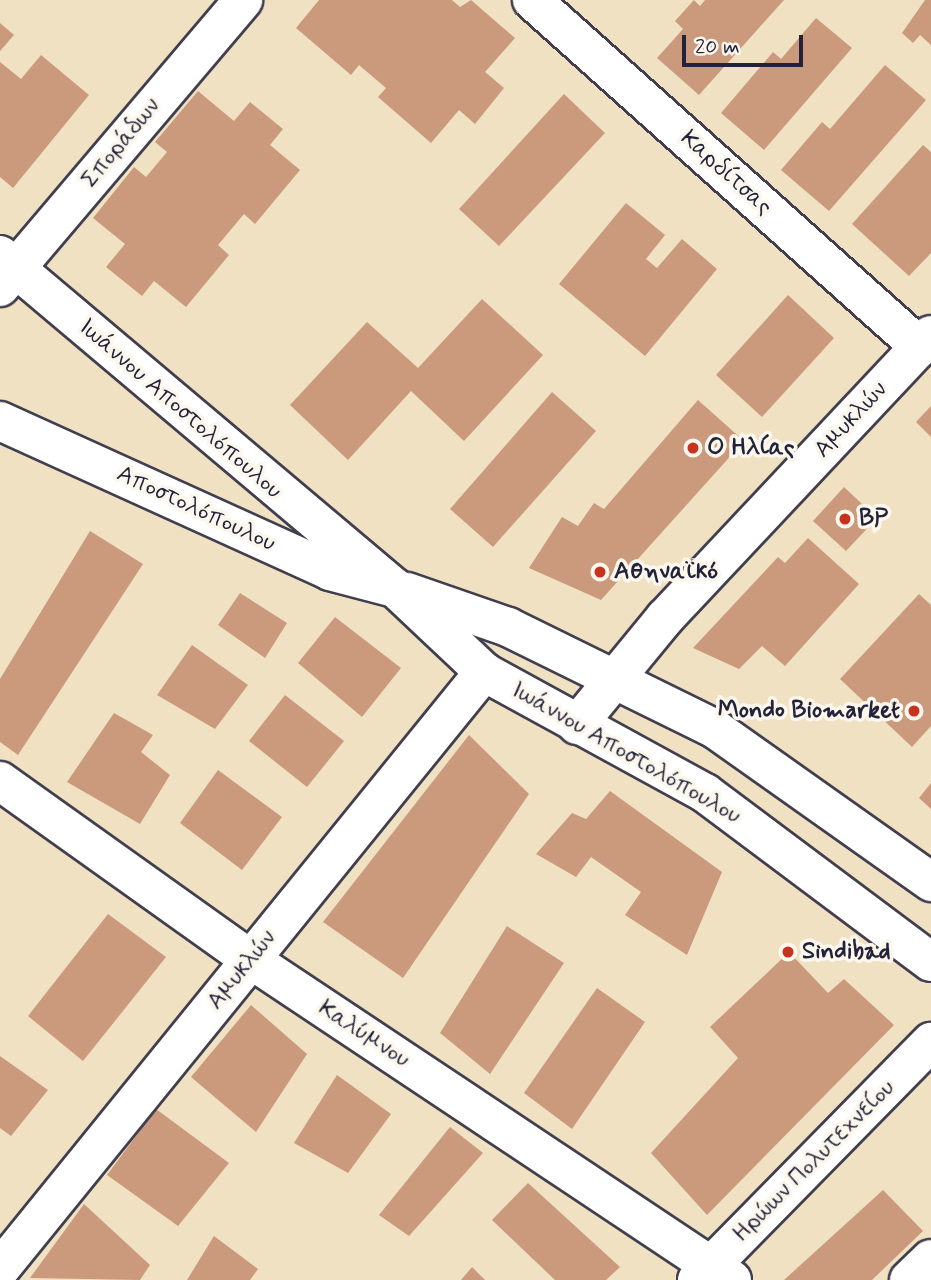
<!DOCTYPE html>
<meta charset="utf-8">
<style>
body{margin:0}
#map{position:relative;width:931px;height:1280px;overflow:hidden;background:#f0e1c3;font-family:Mynerve,sans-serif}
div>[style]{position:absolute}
.building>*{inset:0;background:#cb9a7d}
.roads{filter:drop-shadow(2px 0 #413f4f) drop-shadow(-2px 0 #413f4f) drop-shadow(0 2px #413f4f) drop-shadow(0 -2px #413f4f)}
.street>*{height:38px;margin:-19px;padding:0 19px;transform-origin:19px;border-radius:19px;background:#fff}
.secondary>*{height:38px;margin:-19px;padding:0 19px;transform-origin:19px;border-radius:19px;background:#fff}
.dots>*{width:19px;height:19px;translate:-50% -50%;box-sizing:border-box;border:4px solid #fbf7ec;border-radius:50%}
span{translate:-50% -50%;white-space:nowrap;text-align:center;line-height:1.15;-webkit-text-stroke:7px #fbf7ec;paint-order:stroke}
.street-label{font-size:24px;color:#22223b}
.poi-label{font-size:24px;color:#22223b;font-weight:700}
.left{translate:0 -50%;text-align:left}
.right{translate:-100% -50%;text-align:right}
.scale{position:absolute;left:682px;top:35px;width:121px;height:32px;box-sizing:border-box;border:4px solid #22223b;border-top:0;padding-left:9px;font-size:21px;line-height:24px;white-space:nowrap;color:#22223b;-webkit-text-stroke:5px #fbf7ec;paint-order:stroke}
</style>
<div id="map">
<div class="building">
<div style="clip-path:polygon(319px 0,452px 0,460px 7px,471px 0,515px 38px,485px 72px,504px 88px,475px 124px,459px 110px,431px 143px,378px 97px,386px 88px,359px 65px,351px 75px,296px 28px)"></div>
<div style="clip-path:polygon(694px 0,700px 6px,705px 0,784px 0,699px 95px,657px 58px,683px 29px,675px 21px)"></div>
<div style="clip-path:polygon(925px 0,931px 0,931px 45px,920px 35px,913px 43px,902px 33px)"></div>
<div style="clip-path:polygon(816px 18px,852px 48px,764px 150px,721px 113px,773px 52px,781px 59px)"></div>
<div style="clip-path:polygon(0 23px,14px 35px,0 51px)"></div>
<div style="clip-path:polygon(41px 55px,89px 95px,13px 188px,0 177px,0 62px,21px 79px)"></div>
<div style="clip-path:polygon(885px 65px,926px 100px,829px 211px,781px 170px,822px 122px,830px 129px)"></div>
<div style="clip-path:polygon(198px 91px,234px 121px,250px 102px,283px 129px,270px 145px,300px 170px,255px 224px,244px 214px,218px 245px,229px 255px,186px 307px,154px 281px,142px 296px,106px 267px,125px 244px,93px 218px,134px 167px,146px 177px,167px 152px,155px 142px)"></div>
<div style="clip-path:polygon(564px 94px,605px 133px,499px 246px,459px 209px)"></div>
<div style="clip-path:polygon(923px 145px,931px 152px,931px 253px,909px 276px,852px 224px)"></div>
<div style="clip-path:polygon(626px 203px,665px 235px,646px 259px,657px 268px,682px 239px,717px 269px,645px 356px,559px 284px)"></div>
<div style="clip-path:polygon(788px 295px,834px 338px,762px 417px,716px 375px)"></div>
<div style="clip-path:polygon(482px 299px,543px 355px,464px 441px,411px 391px,348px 460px,290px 405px,367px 322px,418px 368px)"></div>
<div style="clip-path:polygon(552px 392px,596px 431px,493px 547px,450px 509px)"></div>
<div style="clip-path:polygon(698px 400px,744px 441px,601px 600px,529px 568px,562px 517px,578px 526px,594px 503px,604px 509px)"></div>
<div style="clip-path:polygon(931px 406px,931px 437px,916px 422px)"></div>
<div style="clip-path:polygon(844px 487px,877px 518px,846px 551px,813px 521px)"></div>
<div style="clip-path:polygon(90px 531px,143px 564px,18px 755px,0 742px,0 679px)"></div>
<div style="clip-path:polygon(808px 538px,859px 584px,785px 666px,762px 646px,739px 669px,693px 648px,778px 557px,785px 563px)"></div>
<div style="clip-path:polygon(240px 593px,287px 623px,265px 658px,218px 625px)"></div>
<div style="clip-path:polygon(919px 594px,931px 605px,931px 726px,912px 747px,840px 679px)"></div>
<div style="clip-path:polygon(335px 617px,401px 668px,362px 717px,298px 663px)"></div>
<div style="clip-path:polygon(192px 645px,248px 685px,215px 729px,157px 695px)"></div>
<div style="clip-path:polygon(285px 695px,344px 741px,307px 787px,249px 741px)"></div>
<div style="clip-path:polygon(114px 713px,153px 735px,141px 752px,170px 775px,140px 824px,67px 782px)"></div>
<div style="clip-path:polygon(469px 735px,529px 794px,403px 978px,323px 922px)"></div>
<div style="clip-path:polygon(218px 770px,282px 817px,242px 870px,180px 823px)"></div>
<div style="clip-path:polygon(931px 783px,931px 809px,919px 798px)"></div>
<div style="clip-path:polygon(610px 791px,722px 872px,687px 955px,625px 915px,641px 892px,591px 857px,576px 877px,536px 854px,572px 813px,586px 819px)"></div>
<div style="clip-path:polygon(108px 914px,166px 957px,83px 1061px,28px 1016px)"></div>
<div style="clip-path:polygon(507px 926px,564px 963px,490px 1074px,440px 1033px)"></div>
<div style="clip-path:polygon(789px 952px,828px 993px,844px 979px,894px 1025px,707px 1215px,651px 1153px,738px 1058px,710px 1027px)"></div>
<div style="clip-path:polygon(597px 988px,645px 1022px,572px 1129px,524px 1093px)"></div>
<div style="clip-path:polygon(251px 1005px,307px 1054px,256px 1132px,191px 1077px)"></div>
<div style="clip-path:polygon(0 1056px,48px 1090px,11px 1136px,0 1128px)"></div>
<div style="clip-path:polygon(337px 1075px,391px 1114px,348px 1173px,294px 1143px)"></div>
<div style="clip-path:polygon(156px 1109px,229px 1163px,178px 1226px,107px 1175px)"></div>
<div style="clip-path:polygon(450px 1127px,483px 1153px,409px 1236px,379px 1215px)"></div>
<div style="clip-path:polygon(528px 1183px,620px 1267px,606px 1280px,555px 1280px,492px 1220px)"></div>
<div style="clip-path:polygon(883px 1190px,923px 1231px,872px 1280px,784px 1280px)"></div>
<div style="clip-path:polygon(84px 1204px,150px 1265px,140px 1280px,30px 1278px)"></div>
<div style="clip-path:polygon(214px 1236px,258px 1269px,250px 1280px,187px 1280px)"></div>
<div style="clip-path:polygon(472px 1267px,485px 1280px,461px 1280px)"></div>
</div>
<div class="roads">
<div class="street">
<div style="left:532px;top:0;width:521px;rotate:41.81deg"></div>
<div style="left:0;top:287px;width:376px;rotate:-49.7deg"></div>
<div style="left:0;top:421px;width:362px;rotate:24.4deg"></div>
<div style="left:330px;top:571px;width:67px;rotate:14.7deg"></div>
<div style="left:577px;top:725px;width:139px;rotate:-50.6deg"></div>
<div style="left:665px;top:618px;width:388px;rotate:-46.8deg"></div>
<div style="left:0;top:781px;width:307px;rotate:35.5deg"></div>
<div style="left:250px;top:959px;width:579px;rotate:33.66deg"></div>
<div style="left:0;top:1269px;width:769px;rotate:-50.97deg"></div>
<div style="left:909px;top:1280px;width:30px;rotate:-44deg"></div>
</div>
<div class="secondary">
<div style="left:0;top:255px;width:517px;rotate:40.13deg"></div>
<div style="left:395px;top:588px;width:122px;rotate:43.3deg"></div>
<div style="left:484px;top:672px;width:252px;rotate:28.7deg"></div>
<div style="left:705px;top:793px;width:282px;rotate:36.8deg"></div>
<div style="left:407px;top:592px;width:107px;rotate:19.1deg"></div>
<div style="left:508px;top:627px;width:231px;rotate:26.2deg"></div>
<div style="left:715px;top:729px;width:265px;rotate:35.3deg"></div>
<div style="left:697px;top:1280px;width:334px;rotate:-45.5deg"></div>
</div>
</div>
<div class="dots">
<div style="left:693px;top:448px;background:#c8321e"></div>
<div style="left:845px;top:519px;background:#c8321e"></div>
<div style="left:600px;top:572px;background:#c8321e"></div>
<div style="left:914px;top:711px;background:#c8321e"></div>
<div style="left:788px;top:952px;background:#c8321e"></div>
</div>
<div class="street-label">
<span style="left:121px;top:143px;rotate:-50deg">Σποράδων</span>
<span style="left:726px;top:173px;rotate:42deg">Καρδίτσας</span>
<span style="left:180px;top:409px;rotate:41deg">Ιωάννου Αποστολόπουλου</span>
<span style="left:851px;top:420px;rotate:-47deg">Αμυκλών</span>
<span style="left:196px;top:509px;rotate:25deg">Αποστολόπουλου</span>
<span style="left:626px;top:753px;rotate:30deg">Ιωάννου Αποστολόπουλου</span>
<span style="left:242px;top:970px;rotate:-51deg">Αμυκλών</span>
<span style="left:364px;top:1034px;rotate:33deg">Καλύμνου</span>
<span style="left:814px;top:1161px;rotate:-45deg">Ηρώων Πολυτεχνείου</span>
</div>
<div class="poi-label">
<span class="left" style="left:707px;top:448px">Ο Ηλίας</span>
<span class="left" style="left:859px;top:519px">BP</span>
<span class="left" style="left:614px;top:572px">Αθηναϊκό</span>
<span class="right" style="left:900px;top:711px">Mondo Biomarket</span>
<span class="left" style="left:802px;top:952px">Sindibad</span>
</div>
<div class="scale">20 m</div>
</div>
